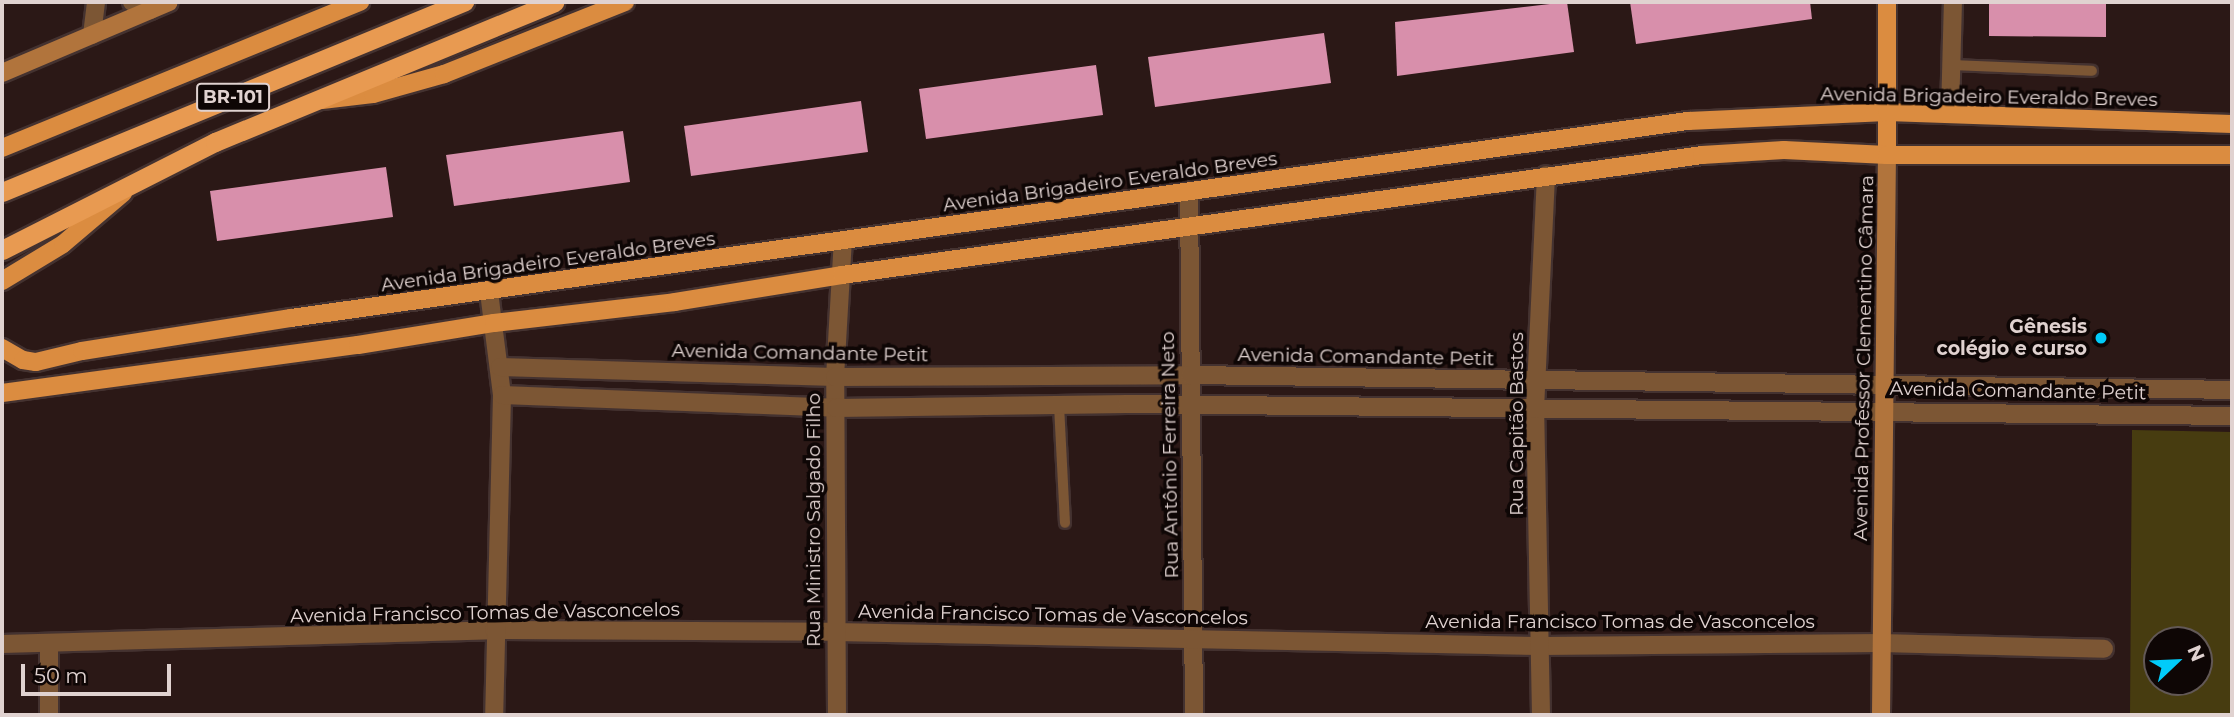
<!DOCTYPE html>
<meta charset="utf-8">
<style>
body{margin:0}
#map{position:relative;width:2234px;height:717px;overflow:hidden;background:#2b1816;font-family:Montserrat,sans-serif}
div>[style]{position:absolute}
.green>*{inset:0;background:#473c10}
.building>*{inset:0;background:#d88fab}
.roads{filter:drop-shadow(2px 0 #443230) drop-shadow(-2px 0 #443230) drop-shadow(0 2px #443230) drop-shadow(0 -2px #443230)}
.service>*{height:10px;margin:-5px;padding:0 5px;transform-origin:5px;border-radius:5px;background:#7c5634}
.minor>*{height:18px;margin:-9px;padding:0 9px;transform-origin:9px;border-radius:9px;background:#7c5634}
.tertiary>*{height:18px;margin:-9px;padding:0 9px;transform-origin:9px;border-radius:9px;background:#7c5634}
.secondary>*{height:18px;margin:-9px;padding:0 9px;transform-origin:9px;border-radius:9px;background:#b1743c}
.primary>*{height:18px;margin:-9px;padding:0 9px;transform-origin:9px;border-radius:9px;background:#db8c40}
.trunk>*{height:19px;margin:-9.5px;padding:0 9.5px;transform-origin:9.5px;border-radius:9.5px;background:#e89a51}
.dots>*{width:19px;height:19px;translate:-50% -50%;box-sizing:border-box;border:4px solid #0e0605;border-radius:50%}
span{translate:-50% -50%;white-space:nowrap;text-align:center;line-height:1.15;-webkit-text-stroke:7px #0e0605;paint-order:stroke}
.shield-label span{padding:2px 5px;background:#0e0605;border:2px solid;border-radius:5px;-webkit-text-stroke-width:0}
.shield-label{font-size:18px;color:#e0d2d0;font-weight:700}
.street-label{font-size:19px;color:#e0d2d0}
.poi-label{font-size:19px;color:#e0d2d0;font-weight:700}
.right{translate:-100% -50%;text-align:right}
.frame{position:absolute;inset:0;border:4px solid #e0d2d0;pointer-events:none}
.north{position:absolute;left:2143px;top:626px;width:70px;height:70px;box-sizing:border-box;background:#0e0605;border:2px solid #625856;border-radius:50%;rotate:67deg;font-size:19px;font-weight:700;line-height:28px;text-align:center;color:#e0d2d0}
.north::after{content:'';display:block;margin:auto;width:24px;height:32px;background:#01cbf9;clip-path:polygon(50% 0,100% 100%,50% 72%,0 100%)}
.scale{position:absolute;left:21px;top:664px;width:150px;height:32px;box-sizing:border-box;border:4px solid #e0d2d0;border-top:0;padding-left:9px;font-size:21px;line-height:24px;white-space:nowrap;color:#e0d2d0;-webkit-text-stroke:5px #0e0605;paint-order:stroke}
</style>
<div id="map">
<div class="green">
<div style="clip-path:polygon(evenodd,2132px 430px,2232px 432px,2232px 715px,2130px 715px,2132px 430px,2157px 640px,2199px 640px,2199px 682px,2157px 682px,2157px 640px)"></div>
</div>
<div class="building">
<div style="clip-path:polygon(1567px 2px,1574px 52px,1397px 76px,1395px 22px)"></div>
<div style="clip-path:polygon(1630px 2px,1810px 2px,1812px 19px,1636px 44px)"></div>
<div style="clip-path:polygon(1989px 2px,2106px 2px,2106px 37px,1989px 36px)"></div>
<div style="clip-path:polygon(1324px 33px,1331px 83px,1155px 107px,1148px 57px)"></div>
<div style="clip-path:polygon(1096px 65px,1103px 115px,926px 139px,919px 89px)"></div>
<div style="clip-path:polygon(861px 101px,868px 152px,691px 176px,684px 126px)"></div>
<div style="clip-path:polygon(623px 131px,630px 182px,454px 206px,446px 155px)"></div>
<div style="clip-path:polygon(386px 167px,393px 217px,217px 241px,210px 191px)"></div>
</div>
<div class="roads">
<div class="service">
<div style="left:1951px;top:65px;width:141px;rotate:2.4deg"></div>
<div style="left:1059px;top:405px;width:118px;rotate:87.1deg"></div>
</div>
<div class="minor">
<div style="left:1950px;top:114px;width:112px;rotate:-88.5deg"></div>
<div style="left:1189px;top:194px;width:521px;rotate:89.45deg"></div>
<div style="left:2px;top:644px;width:492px;rotate:-1.6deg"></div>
<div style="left:494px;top:630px;width:341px;rotate:0.3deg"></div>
<div style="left:835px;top:632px;width:706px;rotate:1.14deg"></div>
<div style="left:1541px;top:646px;width:340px;rotate:-0.5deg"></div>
<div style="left:1881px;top:643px;width:223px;rotate:1.5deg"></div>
<div style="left:49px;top:715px;width:72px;rotate:-90deg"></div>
<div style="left:837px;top:715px;width:338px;rotate:-90.3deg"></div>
<div style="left:835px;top:377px;width:137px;rotate:-86.7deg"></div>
<div style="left:1541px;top:715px;width:306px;rotate:-91.1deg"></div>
<div style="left:1535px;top:409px;width:234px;rotate:-87.3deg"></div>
</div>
<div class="tertiary">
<div style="left:132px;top:2px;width:20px;rotate:24deg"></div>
<div style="left:92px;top:35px;width:33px;rotate:-83deg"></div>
<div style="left:489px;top:292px;width:104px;rotate:82.8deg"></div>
<div style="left:502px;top:395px;width:320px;rotate:91.4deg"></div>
<div style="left:500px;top:367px;width:335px;rotate:1.7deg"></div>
<div style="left:835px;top:377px;width:355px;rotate:-0.3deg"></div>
<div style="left:1190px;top:375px;width:1042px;rotate:0.82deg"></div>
<div style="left:502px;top:395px;width:334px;rotate:2.2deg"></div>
<div style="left:836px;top:408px;width:291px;rotate:-0.8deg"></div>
<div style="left:1127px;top:404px;width:1105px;rotate:0.62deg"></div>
</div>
<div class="secondary">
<div style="left:2px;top:73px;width:181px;rotate:-23deg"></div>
<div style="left:1881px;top:715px;width:560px;rotate:-89.39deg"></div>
</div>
<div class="primary">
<div style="left:1887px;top:2px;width:153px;rotate:90deg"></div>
<div style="left:322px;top:100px;width:51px;rotate:-6.7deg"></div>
<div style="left:373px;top:94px;width:74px;rotate:-15.7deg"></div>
<div style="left:444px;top:74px;width:195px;rotate:-21.7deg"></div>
<div style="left:2px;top:148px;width:387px;rotate:-22.2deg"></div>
<div style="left:2px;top:281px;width:71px;rotate:-31.2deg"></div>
<div style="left:63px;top:244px;width:79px;rotate:-40.4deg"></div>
<div style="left:2px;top:348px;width:24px;rotate:30deg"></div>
<div style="left:23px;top:360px;width:13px;rotate:9deg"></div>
<div style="left:36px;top:362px;width:47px;rotate:-13.4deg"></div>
<div style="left:82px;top:351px;width:212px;rotate:-9deg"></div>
<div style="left:291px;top:318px;width:1411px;rotate:-8.03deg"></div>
<div style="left:1688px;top:121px;width:199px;rotate:-2.6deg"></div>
<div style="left:1887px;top:112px;width:345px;rotate:2deg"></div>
<div style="left:2px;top:393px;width:359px;rotate:-7.7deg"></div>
<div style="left:358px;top:345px;width:138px;rotate:-9.2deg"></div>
<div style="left:494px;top:323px;width:182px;rotate:-6.6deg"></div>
<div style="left:675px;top:302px;width:169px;rotate:-9.2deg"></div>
<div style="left:842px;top:275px;width:868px;rotate:-7.94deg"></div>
<div style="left:1702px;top:155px;width:82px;rotate:-3.5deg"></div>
<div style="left:1784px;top:150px;width:103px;rotate:2.8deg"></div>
<div style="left:1887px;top:155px;width:345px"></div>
</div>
<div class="trunk">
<div style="left:2px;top:192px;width:500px;rotate:-22.4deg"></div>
<div style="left:2px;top:250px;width:239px;rotate:-26.9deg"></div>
<div style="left:215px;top:142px;width:367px;rotate:-22.4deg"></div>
</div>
</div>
<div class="dots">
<div style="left:2101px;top:338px;background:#01cbf9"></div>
</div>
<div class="shield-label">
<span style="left:233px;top:97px">BR-101</span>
</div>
<div class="street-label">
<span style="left:1989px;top:97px;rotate:1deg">Avenida Brigadeiro Everaldo Breves</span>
<span style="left:1110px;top:182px;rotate:-8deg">Avenida Brigadeiro Everaldo Breves</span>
<span style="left:548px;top:262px;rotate:-8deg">Avenida Brigadeiro Everaldo Breves</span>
<span style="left:800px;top:353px;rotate:1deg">Avenida Comandante Petit</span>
<span style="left:1366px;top:357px;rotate:1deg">Avenida Comandante Petit</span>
<span style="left:1864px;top:358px;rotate:-89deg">Avenida Professor Clementino Câmara</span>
<span style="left:2018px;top:391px;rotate:1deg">Avenida Comandante Petit</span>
<span style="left:1517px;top:424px;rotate:-90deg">Rua Capitão Bastos</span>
<span style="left:1170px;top:455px;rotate:-91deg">Rua Antônio Ferreira Neto</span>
<span style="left:814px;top:520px;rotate:-90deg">Rua Ministro Salgado Filho</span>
<span style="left:485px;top:613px;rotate:-1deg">Avenida Francisco Tomas de Vasconcelos</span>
<span style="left:1053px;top:615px;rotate:1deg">Avenida Francisco Tomas de Vasconcelos</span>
<span style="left:1620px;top:622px">Avenida Francisco Tomas de Vasconcelos</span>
</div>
<div class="poi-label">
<span class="right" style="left:2087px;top:338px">Gênesis<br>colégio e curso</span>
</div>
<div class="frame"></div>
<div class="north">N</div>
<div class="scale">50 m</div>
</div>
